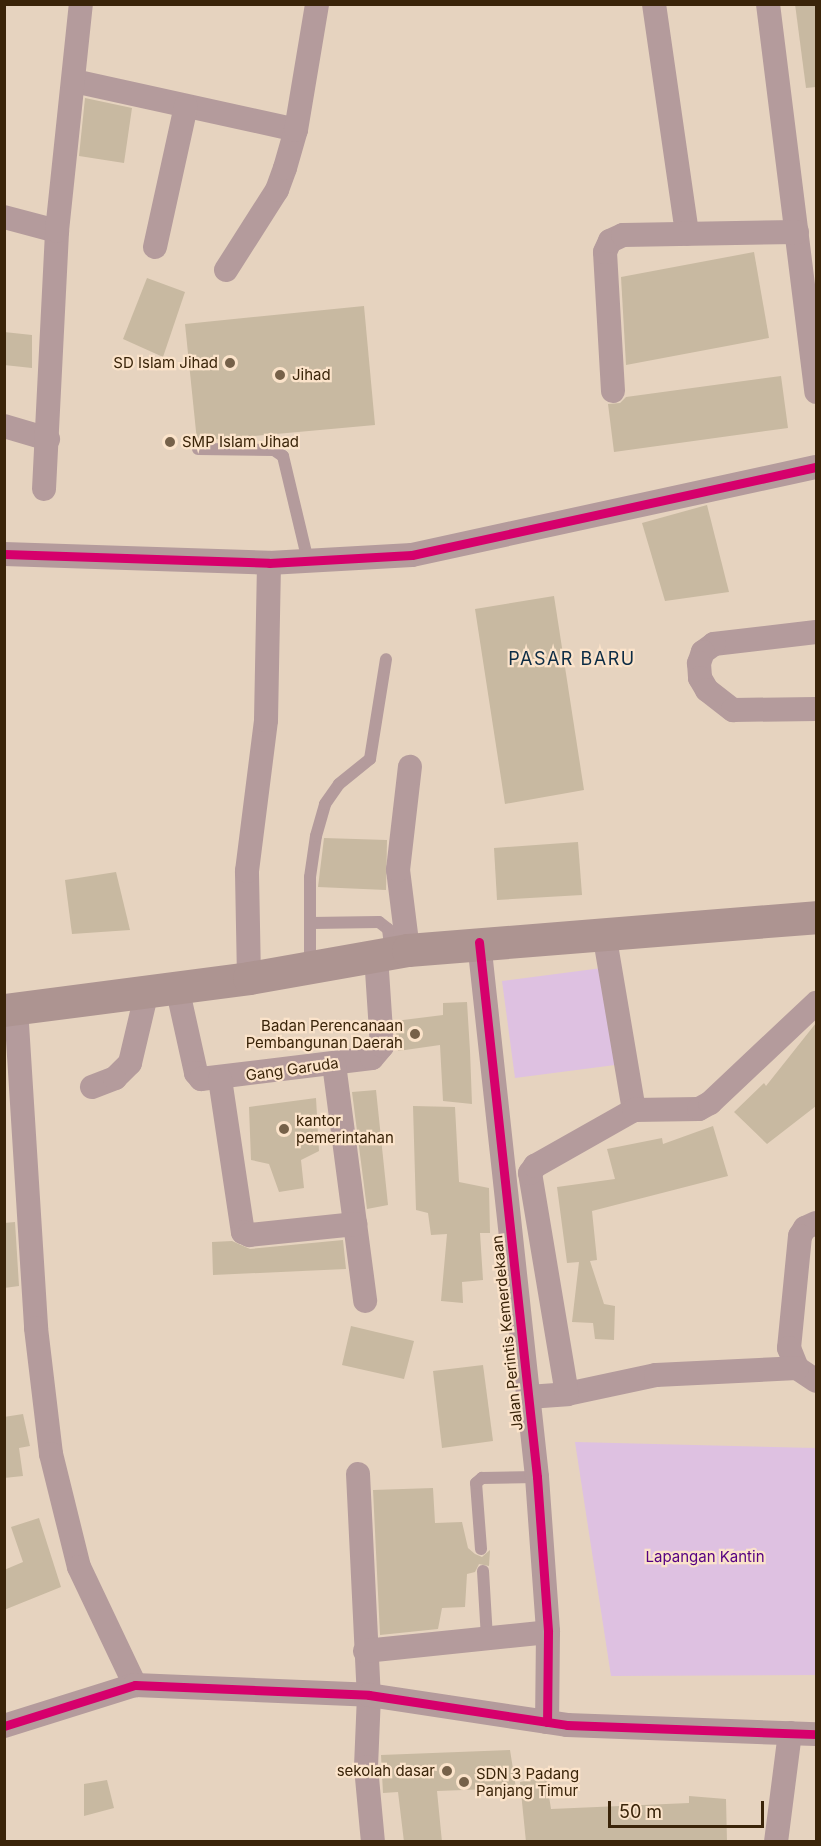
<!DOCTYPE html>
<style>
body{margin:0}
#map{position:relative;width:821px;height:1846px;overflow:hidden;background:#e6d3bf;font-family:Inter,sans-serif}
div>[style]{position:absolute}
.green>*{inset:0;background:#dec1e1}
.building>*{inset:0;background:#c8b9a1}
.lane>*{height:12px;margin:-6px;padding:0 6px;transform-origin:6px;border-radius:6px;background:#b49b9c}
.street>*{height:24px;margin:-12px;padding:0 12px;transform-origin:12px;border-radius:12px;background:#b49b9c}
.highway>*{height:33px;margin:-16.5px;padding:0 16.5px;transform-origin:16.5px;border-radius:16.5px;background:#ad9491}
.cycleway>*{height:9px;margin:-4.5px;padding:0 4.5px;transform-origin:4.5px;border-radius:4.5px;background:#d6006c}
.dots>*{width:16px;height:16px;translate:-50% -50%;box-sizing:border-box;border:3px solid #fbe3ca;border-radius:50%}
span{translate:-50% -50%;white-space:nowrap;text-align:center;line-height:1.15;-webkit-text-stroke:4.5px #fbe3ca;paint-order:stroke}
.poi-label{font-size:15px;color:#3a2409}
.right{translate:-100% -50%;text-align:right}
.left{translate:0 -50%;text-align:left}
.street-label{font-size:15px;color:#3a2409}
.park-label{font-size:15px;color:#550082}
.quarter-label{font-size:18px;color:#0d2c45;letter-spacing:1.5px}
.frame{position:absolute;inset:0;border:6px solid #3a2409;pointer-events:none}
.scale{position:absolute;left:608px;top:1801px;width:156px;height:27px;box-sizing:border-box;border:3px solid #3a2409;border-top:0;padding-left:8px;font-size:18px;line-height:21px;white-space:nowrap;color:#3a2409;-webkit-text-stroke:4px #fbe3ca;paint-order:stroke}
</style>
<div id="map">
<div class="green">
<div style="clip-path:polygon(602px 968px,615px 1065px,515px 1078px,502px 981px)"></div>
<div style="clip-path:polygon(575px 1442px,816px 1448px,816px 1675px,611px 1676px)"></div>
</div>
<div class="building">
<div style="clip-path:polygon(795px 4px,816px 4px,816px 87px,806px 88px)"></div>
<div style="clip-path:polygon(85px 98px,132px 108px,124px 163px,79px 156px)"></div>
<div style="clip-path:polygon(754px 252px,769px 338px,626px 365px,621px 277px)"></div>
<div style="clip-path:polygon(147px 278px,185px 292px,163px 357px,123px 339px)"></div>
<div style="clip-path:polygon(364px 306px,375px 425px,197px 441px,185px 324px)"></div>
<div style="clip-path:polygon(4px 332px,32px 335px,32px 368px,4px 365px)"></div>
<div style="clip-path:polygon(781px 376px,788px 428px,614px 452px,608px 404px,620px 403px,626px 397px)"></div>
<div style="clip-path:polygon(707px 505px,729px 592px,665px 601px,642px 523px)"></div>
<div style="clip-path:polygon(554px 596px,584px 790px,505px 804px,475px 609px)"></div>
<div style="clip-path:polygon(324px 838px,387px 840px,386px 890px,318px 887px)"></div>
<div style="clip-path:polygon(578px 842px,582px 895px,497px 900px,494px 848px)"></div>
<div style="clip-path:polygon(116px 872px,130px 930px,72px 934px,65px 880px)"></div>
<div style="clip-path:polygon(467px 1002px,470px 1051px,472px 1104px,443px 1101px,440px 1045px,398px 1051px,395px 1021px,443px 1015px,443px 1003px)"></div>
<div style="clip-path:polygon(816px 1023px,816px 1106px,767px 1144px,734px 1112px,764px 1083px,766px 1086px)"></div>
<div style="clip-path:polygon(376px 1090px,388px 1205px,367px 1209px,352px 1092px)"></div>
<div style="clip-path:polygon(316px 1098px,319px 1151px,301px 1160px,304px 1188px,279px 1192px,269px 1164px,251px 1160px,249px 1107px)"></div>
<div style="clip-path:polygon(413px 1106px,455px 1107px,459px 1182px,489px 1188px,490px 1233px,480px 1233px,483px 1280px,462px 1282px,463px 1303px,441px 1301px,447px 1234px,431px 1235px,428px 1213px,416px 1210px)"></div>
<div style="clip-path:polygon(713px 1126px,728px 1176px,592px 1211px,597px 1260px,590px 1261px,604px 1304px,615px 1306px,614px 1340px,595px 1339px,593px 1323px,572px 1322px,579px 1262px,567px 1263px,557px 1187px,615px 1179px,607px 1149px,662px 1138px,663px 1144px)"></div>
<div style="clip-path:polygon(15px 1222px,19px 1286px,4px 1288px,4px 1223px)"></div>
<div style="clip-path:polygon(343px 1240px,346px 1269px,213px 1275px,212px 1242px,232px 1241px,250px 1249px)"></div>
<div style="clip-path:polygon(351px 1326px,414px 1341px,404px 1379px,342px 1365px)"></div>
<div style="clip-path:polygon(483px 1365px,493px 1441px,442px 1448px,433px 1371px)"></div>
<div style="clip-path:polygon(23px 1414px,30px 1446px,19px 1448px,23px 1476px,4px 1478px,4px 1417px)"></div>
<div style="clip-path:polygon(433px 1488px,435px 1523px,462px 1522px,468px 1548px,475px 1554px,482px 1557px,490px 1550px,489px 1566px,479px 1564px,475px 1572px,467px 1574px,465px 1607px,442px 1608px,438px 1629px,380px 1635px,373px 1490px)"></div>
<div style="clip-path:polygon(39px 1518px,61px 1587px,4px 1610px,4px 1570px,23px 1562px,11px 1527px)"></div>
<div style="clip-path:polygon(510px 1750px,516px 1788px,437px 1791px,442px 1842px,404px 1842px,398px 1792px,383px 1793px,381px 1755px)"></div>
<div style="clip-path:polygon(546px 1777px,551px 1809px,689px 1803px,689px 1796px,726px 1799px,727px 1842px,526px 1842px,520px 1782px)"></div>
<div style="clip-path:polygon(107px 1780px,114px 1808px,84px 1816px,84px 1784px)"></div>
</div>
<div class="lane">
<div style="left:198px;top:449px;width:76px;rotate:0.8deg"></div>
<div style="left:274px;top:450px;width:11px;rotate:34deg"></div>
<div style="left:283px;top:456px;width:108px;rotate:76.6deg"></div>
<div style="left:311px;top:923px;width:68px;rotate:-0.8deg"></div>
<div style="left:379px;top:922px;width:11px;rotate:38deg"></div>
<div style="left:388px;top:929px;width:23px;rotate:83deg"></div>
<div style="left:310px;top:965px;width:88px;rotate:-90deg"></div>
<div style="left:310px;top:877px;width:41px;rotate:-81.7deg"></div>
<div style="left:316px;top:836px;width:33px;rotate:-74deg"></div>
<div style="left:325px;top:804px;width:24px;rotate:-55deg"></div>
<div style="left:339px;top:784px;width:40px;rotate:-39deg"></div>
<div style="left:370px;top:759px;width:101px;rotate:-80.9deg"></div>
<div style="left:481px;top:1549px;width:66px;rotate:-94.3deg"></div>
<div style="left:476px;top:1483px;width:8px;rotate:-40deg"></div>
<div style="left:482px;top:1478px;width:55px;rotate:-1deg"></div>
<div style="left:483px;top:1571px;width:68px;rotate:86.6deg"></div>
</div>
<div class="street">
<div style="left:654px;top:4px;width:232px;rotate:81.8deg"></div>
<div style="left:768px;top:4px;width:391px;rotate:82.9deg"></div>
<div style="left:74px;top:81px;width:227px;rotate:12.4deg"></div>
<div style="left:4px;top:217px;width:55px;rotate:14.8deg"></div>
<div style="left:155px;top:247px;width:144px;rotate:-77.6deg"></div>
<div style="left:226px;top:270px;width:95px;rotate:-57.5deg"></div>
<div style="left:277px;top:190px;width:23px;rotate:-70deg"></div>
<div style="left:285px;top:168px;width:40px;rotate:-74deg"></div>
<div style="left:296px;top:130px;width:128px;rotate:-80.5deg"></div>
<div style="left:613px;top:391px;width:139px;rotate:-93.3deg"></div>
<div style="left:605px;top:252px;width:12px;rotate:-66deg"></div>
<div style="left:610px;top:241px;width:14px;rotate:-25deg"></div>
<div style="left:623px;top:235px;width:174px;rotate:-1deg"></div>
<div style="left:4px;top:426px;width:46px;rotate:16.5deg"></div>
<div style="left:44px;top:489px;width:258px;rotate:-87.1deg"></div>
<div style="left:57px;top:231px;width:228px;rotate:-84deg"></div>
<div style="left:4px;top:554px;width:265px;rotate:1.9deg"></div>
<div style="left:269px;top:563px;width:143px;rotate:-3.2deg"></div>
<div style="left:412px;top:555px;width:413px;rotate:-12.3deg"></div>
<div style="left:816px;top:632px;width:103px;rotate:173.3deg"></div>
<div style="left:714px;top:644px;width:14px;rotate:144deg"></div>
<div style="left:703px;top:652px;width:12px;rotate:110deg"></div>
<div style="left:699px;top:663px;width:15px;rotate:86deg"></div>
<div style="left:700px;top:678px;width:14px;rotate:60deg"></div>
<div style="left:707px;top:690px;width:33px;rotate:38deg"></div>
<div style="left:733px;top:710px;width:83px;rotate:-0.7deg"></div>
<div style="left:604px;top:933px;width:180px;rotate:80.4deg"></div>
<div style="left:479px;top:942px;width:538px;rotate:83.81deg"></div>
<div style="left:537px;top:1477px;width:155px;rotate:85.9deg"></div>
<div style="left:548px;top:1632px;width:90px;rotate:90.6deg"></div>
<div style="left:408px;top:950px;width:81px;rotate:-97.1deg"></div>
<div style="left:398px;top:870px;width:104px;rotate:-83.4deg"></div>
<div style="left:249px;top:978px;width:107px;rotate:-91.1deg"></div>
<div style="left:247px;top:871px;width:152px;rotate:-82.8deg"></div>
<div style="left:266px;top:720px;width:157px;rotate:-88.9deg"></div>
<div style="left:177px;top:987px;width:88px;rotate:77.5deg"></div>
<div style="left:196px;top:1073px;width:8px;rotate:50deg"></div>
<div style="left:201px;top:1079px;width:172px;rotate:-7deg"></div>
<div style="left:372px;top:1058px;width:16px;rotate:-50deg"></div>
<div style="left:382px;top:1046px;width:90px;rotate:-93.8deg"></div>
<div style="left:16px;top:1008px;width:321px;rotate:86.4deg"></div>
<div style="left:36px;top:1328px;width:127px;rotate:83.2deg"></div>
<div style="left:51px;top:1454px;width:116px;rotate:76.1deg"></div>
<div style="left:79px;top:1567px;width:131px;rotate:64.6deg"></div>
<div style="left:334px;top:1064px;width:239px;rotate:82.5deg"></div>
<div style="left:220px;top:1079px;width:155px;rotate:81.5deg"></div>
<div style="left:243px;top:1232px;width:7px;rotate:27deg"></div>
<div style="left:249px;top:1235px;width:107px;rotate:-5.9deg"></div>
<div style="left:92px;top:1087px;width:25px;rotate:-21deg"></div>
<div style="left:115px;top:1078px;width:21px;rotate:-45deg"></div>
<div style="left:130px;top:1063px;width:74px;rotate:-76.7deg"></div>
<div style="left:816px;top:1223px;width:12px;rotate:156deg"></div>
<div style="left:805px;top:1228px;width:9px;rotate:122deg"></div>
<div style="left:800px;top:1236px;width:113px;rotate:95.6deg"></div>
<div style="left:789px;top:1348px;width:22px;rotate:68deg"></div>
<div style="left:797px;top:1368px;width:23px;rotate:34deg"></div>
<div style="left:567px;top:1394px;width:91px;rotate:-12.1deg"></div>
<div style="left:656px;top:1375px;width:141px;rotate:-2.8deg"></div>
<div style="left:528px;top:1397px;width:39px;rotate:-4deg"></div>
<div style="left:567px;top:1394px;width:224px;rotate:-99.5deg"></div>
<div style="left:530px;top:1173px;width:9px;rotate:-54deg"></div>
<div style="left:535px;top:1166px;width:114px;rotate:-29.5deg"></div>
<div style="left:634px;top:1110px;width:65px;rotate:-0.9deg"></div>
<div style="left:699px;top:1109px;width:13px;rotate:-29deg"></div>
<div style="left:710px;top:1103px;width:146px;rotate:-43.3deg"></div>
<div style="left:358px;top:1474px;width:221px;rotate:87.2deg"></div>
<div style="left:369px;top:1695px;width:72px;rotate:92.4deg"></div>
<div style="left:366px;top:1767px;width:75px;rotate:84.7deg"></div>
<div style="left:365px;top:1651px;width:184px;rotate:-5.9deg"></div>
<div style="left:4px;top:1726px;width:137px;rotate:-17.4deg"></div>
<div style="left:135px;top:1685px;width:234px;rotate:2.4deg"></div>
<div style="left:369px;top:1695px;width:200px;rotate:8.6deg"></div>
<div style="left:567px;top:1725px;width:249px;rotate:2.1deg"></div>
<div style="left:776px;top:1842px;width:110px;rotate:-82.7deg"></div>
</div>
<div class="highway">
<div style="left:4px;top:1010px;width:247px;rotate:-7.4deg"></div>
<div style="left:249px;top:978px;width:161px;rotate:-10deg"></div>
<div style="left:408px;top:950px;width:409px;rotate:-4.6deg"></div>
</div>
<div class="cycleway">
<div style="left:4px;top:554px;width:265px;rotate:1.9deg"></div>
<div style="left:269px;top:563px;width:143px;rotate:-3.2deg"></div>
<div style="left:412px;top:555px;width:413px;rotate:-12.3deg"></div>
<div style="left:479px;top:942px;width:538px;rotate:83.81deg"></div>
<div style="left:537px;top:1477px;width:155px;rotate:85.9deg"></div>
<div style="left:548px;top:1632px;width:90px;rotate:90.6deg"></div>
<div style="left:4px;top:1726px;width:137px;rotate:-17.4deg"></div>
<div style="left:135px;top:1685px;width:234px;rotate:2.4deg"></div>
<div style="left:369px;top:1695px;width:200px;rotate:8.6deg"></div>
<div style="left:567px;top:1725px;width:249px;rotate:2.1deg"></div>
</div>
<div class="dots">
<div style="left:230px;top:363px;background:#766149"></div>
<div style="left:280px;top:375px;background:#766149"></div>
<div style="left:170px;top:442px;background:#766149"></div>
<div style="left:415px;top:1034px;background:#766149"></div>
<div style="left:284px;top:1129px;background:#766149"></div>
<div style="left:447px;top:1771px;background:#766149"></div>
<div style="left:464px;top:1782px;background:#766149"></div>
</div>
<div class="poi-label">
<span class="right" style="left:218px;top:363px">SD Islam Jihad</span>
<span class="left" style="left:292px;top:375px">Jihad</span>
<span class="left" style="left:182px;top:442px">SMP Islam Jihad</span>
<span class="right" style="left:403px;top:1034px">Badan Perencanaan<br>Pembangunan Daerah</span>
<span class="left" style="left:296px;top:1129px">kantor<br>pemerintahan</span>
<span class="right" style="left:435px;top:1771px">sekolah dasar</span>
<span class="left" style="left:476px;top:1782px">SDN 3 Padang<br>Panjang Timur</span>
</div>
<div class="street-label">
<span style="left:292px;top:1069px;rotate:-8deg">Gang Garuda</span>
<span style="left:507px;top:1333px;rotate:-96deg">Jalan Perintis Kemerdekaan</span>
</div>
<div class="park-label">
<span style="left:705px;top:1557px">Lapangan Kantin</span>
</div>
<div class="quarter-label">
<span style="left:572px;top:659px">PASAR BARU</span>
</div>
<div class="frame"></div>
<div class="scale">50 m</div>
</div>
